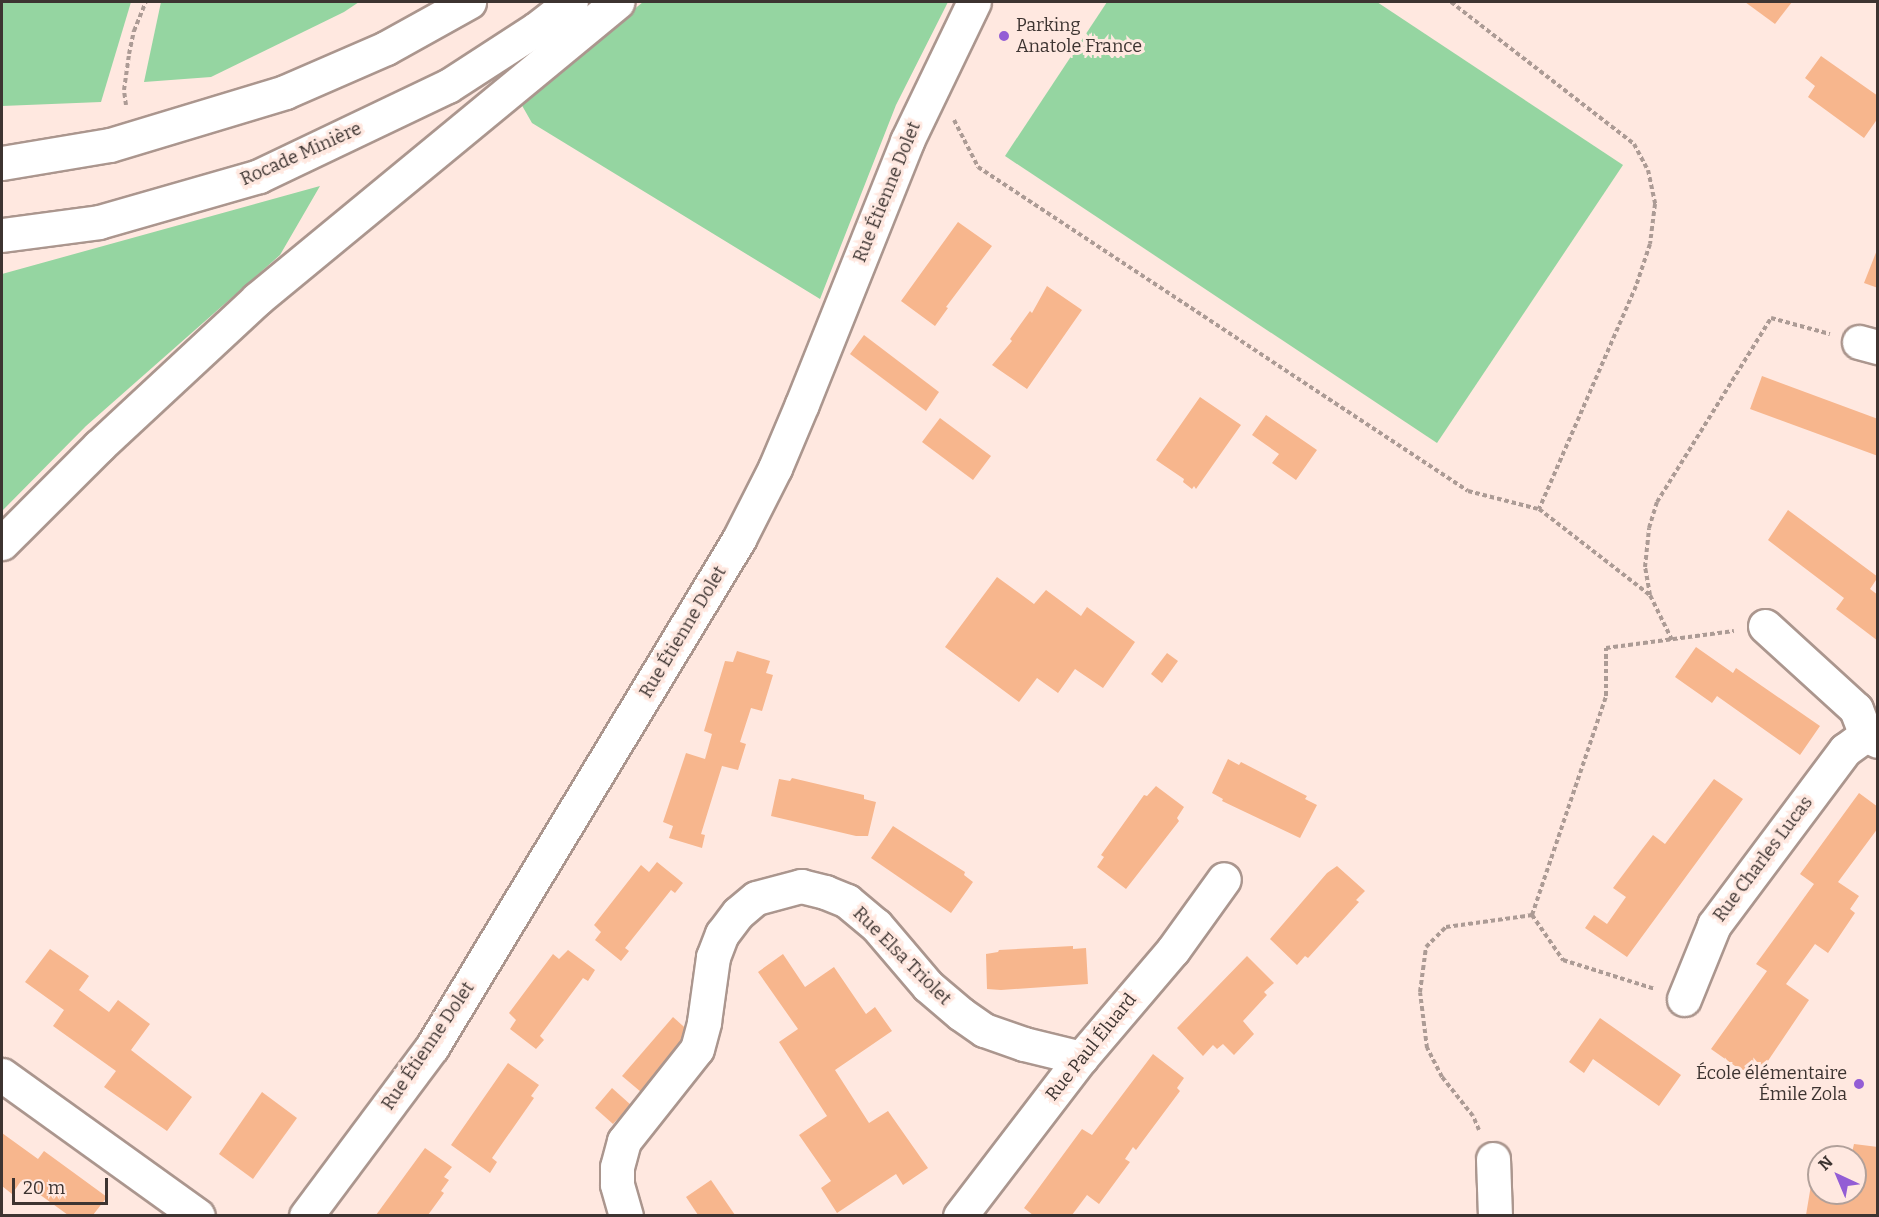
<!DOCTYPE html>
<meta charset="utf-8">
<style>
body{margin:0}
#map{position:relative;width:1879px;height:1217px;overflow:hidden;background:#ffe8e0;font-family:Bitter,serif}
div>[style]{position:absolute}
.green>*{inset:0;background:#95d5a1}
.building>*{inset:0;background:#f7b68d}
.path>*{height:4px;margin-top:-2px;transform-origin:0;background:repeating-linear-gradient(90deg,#ac9b95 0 4.5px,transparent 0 7.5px)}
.roads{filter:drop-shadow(2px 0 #ab968e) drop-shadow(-2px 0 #ab968e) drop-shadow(0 2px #ab968e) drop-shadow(0 -2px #ab968e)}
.minor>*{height:33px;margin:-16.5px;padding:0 16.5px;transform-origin:16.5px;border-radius:16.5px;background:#fff}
.highway>*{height:33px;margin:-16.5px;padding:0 16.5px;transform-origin:16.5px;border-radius:16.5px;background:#fff}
.dots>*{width:16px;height:16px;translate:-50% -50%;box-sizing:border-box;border:3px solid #ffe8e0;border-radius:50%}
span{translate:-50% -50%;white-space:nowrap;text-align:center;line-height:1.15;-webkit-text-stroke:6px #ffe8e0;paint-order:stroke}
.poi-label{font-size:18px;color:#3d3431}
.left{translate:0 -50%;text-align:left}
.right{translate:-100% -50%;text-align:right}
.street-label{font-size:18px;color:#3d3431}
.frame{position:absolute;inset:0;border:3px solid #3d3431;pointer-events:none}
.north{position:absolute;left:1807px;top:1145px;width:60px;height:60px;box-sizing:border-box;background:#ffe8e0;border:2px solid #b1a09a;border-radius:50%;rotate:316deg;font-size:16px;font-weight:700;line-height:24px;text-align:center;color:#3d3431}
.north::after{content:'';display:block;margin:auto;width:21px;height:27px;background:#935dd5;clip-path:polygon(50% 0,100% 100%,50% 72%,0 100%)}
.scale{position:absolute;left:12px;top:1178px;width:96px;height:27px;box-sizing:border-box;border:3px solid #3d3431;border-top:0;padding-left:8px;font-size:18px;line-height:21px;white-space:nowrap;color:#3d3431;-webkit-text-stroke:4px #ffe8e0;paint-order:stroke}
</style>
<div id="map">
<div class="green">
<div style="clip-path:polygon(2px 2px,131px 2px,101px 102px,2px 106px)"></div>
<div style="clip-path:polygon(161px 2px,359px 2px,344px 12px,211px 77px,144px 82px)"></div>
<div style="clip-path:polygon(643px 2px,948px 2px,896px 105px,820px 299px,532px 123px,520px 102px)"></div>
<div style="clip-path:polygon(1107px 2px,1377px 2px,1623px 165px,1437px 443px,1005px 156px)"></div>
<div style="clip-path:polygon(320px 186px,280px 255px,86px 426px,2px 511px,2px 274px)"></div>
</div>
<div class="building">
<div style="clip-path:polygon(1745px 2px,1792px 2px,1775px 24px)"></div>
<div style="clip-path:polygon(1821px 56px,1878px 96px,1878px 118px,1864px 138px,1808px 97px,1815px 86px,1805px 78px)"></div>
<div style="clip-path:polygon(958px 222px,992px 246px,946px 307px,948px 308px,935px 326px,901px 301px)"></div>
<div style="clip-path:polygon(1877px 250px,1878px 250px,1878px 288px,1864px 283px)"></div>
<div style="clip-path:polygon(1047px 286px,1082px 310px,1027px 389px,992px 365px,1012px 341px,1010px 339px,1030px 311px,1032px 313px)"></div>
<div style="clip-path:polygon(864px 335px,939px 392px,926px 411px,850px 354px)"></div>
<div style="clip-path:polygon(1762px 376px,1878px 419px,1878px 456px,1750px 409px)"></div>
<div style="clip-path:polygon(1200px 397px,1241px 425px,1196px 489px,1194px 486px,1192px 489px,1183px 482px,1184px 479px,1156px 460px)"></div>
<div style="clip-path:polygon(1266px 415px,1317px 450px,1296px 480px,1272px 463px,1279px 454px,1252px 435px)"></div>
<div style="clip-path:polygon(940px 418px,991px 456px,973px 480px,922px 442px)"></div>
<div style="clip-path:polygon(1788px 510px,1878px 577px,1870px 589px,1878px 595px,1878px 641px,1836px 609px,1844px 598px,1768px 540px)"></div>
<div style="clip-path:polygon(997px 577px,1034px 604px,1046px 590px,1081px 616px,1087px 607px,1135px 642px,1103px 688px,1075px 669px,1058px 693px,1037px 678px,1019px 702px,945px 647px)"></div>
<div style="clip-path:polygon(1696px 647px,1733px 673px,1736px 668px,1820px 726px,1800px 755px,1717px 696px,1712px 703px,1675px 677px)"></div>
<div style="clip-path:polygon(737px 651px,770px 661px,766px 673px,773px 675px,762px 711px,751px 708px,740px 742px,746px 744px,738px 770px,722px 766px,701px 834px,705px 835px,702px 848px,669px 838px,673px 826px,663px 822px,686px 753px,705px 759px,712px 734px,704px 731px,725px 661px,733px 662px)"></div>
<div style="clip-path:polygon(1167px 653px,1178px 661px,1162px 683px,1151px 674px)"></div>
<div style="clip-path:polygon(1228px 759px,1239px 765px,1241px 762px,1307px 796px,1305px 799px,1317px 805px,1300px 838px,1222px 801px,1223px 799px,1212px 793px)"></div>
<div style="clip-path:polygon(792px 778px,864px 795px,864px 799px,876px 802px,868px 836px,856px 836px,771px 816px,779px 779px,790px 781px)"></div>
<div style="clip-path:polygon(1714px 779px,1743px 799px,1627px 957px,1585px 928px,1594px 915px,1607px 924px,1626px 897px,1613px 888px,1643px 848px,1653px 835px,1665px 844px)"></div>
<div style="clip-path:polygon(1156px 786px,1184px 807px,1177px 818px,1179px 821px,1126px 889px,1097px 867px,1104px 857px,1101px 855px,1144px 795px,1147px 796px)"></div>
<div style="clip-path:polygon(1859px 793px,1878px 807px,1878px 828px,1838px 882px,1859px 896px,1850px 909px,1855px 913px,1828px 953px,1815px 944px,1786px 984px,1809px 1000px,1755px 1080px,1711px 1049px,1767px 971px,1756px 964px,1814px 884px,1800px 874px)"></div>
<div style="clip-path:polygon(893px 826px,965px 872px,964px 875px,973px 882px,951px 913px,871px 858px)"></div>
<div style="clip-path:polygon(657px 862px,683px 883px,675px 893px,671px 890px,625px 948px,629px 951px,621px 961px,595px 940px,601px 932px,594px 925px,641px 865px,649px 872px)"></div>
<div style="clip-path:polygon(1337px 866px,1365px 891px,1356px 900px,1359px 902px,1308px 958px,1305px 956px,1297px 965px,1270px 939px,1327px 873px)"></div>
<div style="clip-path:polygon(1073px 946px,1073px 949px,1086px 948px,1088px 984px,1001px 990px,987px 989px,986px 954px,998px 952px,999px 950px)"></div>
<div style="clip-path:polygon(50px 949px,89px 976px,79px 990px,109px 1012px,118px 1000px,150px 1024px,131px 1050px,192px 1097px,167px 1131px,104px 1087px,116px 1071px,53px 1026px,64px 1010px,25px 982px)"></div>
<div style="clip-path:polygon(568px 950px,595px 970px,588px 981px,583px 978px,540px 1036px,544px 1040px,536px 1049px,510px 1029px,516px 1020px,509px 1013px,553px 954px,559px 959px)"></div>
<div style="clip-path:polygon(783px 954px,805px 987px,834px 967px,866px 1014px,875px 1007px,892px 1031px,835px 1070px,869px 1123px,888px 1111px,928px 1168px,903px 1185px,896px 1174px,837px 1213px,821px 1188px,831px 1181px,799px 1135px,827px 1116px,779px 1042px,798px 1029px,758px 972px)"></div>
<div style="clip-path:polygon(1247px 956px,1274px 983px,1264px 992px,1267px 995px,1243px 1021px,1254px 1034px,1234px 1055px,1223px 1044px,1217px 1049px,1213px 1045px,1203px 1056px,1177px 1028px)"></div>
<div style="clip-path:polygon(673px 1017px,692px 1034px,641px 1092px,622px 1076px)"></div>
<div style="clip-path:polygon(1600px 1018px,1681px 1075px,1659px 1106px,1593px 1059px,1584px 1073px,1569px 1062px)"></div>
<div style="clip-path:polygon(1153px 1054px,1184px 1078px,1177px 1088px,1180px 1091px,1136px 1150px,1133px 1147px,1125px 1159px,1130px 1162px,1099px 1204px,1087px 1195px,1072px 1215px,1033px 1215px,1024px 1208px,1082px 1129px,1092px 1135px)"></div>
<div style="clip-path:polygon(508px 1063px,539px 1085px,531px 1096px,534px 1098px,492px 1158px,497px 1162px,490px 1173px,451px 1145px)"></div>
<div style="clip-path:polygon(612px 1088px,631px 1105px,613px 1124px,595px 1108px)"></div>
<div style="clip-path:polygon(262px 1092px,297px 1118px,253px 1179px,219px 1154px)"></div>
<div style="clip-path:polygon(2px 1133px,38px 1159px,44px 1151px,107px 1197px,93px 1215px,68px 1215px,21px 1181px,12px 1194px,2px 1186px)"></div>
<div style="clip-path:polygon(1854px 1144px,1878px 1147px,1878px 1215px,1806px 1215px,1811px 1185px,1819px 1186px,1819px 1193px,1855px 1193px,1855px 1157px,1851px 1157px)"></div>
<div style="clip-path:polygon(425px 1148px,452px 1167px,444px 1177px,449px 1180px,441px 1191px,444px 1193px,428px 1215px,376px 1215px)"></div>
<div style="clip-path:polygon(711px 1180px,735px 1215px,698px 1215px,686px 1197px)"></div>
</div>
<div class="path">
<div style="left:1451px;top:2px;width:232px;rotate:37.8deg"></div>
<div style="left:1634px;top:144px;width:30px;rotate:62deg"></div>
<div style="left:1648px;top:170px;width:35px;rotate:78deg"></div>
<div style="left:1655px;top:204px;width:40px;rotate:97.1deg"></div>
<div style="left:1650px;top:244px;width:44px;rotate:108.4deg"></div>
<div style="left:1636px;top:286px;width:243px;rotate:113.5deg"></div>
<div style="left:1539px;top:509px;width:140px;rotate:37.8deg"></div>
<div style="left:126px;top:105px;width:15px;rotate:-98deg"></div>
<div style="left:124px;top:90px;width:36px;rotate:-82deg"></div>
<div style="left:129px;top:54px;width:24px;rotate:-78deg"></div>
<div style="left:134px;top:31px;width:31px;rotate:-68deg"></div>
<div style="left:954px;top:120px;width:53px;rotate:62.9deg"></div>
<div style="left:978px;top:167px;width:587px;rotate:33.47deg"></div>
<div style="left:1468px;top:491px;width:72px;rotate:14.4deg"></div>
<div style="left:1672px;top:640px;width:50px;rotate:-116.1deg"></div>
<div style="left:1650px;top:595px;width:28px;rotate:-100deg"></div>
<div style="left:1645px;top:567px;width:39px;rotate:-84deg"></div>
<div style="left:1649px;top:528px;width:27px;rotate:-73deg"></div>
<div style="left:1657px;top:502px;width:216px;rotate:-58.2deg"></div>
<div style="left:1771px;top:318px;width:61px;rotate:15.2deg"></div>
<div style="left:1532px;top:915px;width:231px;rotate:-71.3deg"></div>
<div style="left:1606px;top:696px;width:48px;rotate:-90deg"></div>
<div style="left:1606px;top:648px;width:129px;rotate:-7.6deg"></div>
<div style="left:1479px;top:1130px;width:15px;rotate:-113deg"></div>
<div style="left:1473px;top:1116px;width:50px;rotate:-128.5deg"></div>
<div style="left:1442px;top:1077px;width:33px;rotate:-117deg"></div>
<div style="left:1427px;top:1048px;width:56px;rotate:-97.1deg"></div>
<div style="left:1420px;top:992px;width:45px;rotate:-82.4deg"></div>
<div style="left:1426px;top:947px;width:28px;rotate:-45deg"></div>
<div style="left:1446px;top:927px;width:87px;rotate:-7.9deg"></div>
<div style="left:1532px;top:915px;width:55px;rotate:55.4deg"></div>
<div style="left:1563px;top:960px;width:96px;rotate:17.5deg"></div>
</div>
<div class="roads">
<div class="minor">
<div style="left:1859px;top:342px;width:20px;rotate:15deg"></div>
<div style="left:1765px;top:626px;width:123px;rotate:42.4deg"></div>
<div style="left:1856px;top:709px;width:28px;rotate:69deg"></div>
<div style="left:1866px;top:735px;width:13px;rotate:27deg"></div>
<div style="left:1684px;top:999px;width:80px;rotate:-67.9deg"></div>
<div style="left:1714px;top:925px;width:219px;rotate:-53.2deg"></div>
<div style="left:1845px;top:750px;width:26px;rotate:-36deg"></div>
<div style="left:2px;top:1075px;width:241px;rotate:35.7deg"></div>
<div style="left:1493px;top:1159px;width:57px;rotate:88deg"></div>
<div style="left:306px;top:1216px;width:211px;rotate:-53.3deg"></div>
<div style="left:432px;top:1047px;width:594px;rotate:-58.85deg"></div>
<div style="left:739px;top:539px;width:80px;rotate:-63.1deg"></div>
<div style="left:775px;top:468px;width:69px;rotate:-67.1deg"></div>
<div style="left:802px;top:404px;width:283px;rotate:-68.2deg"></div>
<div style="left:907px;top:141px;width:154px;rotate:-64.3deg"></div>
<div style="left:626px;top:1216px;width:33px;rotate:-106deg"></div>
<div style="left:617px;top:1184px;width:17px;rotate:-90deg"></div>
<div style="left:617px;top:1167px;width:27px;rotate:-75deg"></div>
<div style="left:624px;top:1141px;width:117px;rotate:-51.6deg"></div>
<div style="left:697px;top:1049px;width:28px;rotate:-75deg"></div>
<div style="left:704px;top:1022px;width:66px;rotate:-82.1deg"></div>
<div style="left:713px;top:957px;width:25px;rotate:-69deg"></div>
<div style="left:722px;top:934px;width:26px;rotate:-53deg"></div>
<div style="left:738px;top:913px;width:23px;rotate:-40deg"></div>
<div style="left:756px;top:898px;width:47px;rotate:-14.9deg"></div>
<div style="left:801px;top:886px;width:25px;rotate:14deg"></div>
<div style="left:825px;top:892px;width:24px;rotate:22deg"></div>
<div style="left:847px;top:901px;width:38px;rotate:40deg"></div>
<div style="left:876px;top:925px;width:80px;rotate:49.6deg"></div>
<div style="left:928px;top:986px;width:43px;rotate:40.3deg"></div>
<div style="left:961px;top:1014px;width:28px;rotate:35deg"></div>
<div style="left:984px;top:1030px;width:42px;rotate:19.3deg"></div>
<div style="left:1024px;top:1044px;width:59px;rotate:13.8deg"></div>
<div style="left:960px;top:1216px;width:199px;rotate:-52.6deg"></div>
<div style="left:1081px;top:1058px;width:142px;rotate:-49.6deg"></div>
<div style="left:1173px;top:950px;width:87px;rotate:-54.3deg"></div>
</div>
<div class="highway">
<div style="left:2px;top:163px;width:109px;rotate:-9.5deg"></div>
<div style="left:110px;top:145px;width:183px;rotate:-16.8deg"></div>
<div style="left:285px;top:92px;width:110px;rotate:-23.5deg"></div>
<div style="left:386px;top:48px;width:95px;rotate:-29deg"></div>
<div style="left:2px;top:235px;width:98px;rotate:-7.6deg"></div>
<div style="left:99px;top:222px;width:166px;rotate:-16deg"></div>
<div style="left:259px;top:176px;width:209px;rotate:-25.5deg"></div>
<div style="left:448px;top:86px;width:105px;rotate:-32.9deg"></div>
<div style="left:536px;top:29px;width:44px;rotate:-37.6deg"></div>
<div style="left:2px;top:543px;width:137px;rotate:-45deg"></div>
<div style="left:99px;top:446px;width:216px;rotate:-42.9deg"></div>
<div style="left:257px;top:299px;width:467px;rotate:-39.5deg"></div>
</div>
</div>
<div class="dots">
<div style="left:1004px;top:36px;background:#935dd5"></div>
<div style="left:1859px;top:1084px;background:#935dd5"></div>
</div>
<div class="poi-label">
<span class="left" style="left:1016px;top:36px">Parking<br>Anatole France</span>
<span class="right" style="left:1847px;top:1084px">École élémentaire<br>Émile Zola</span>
</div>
<div class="street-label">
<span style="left:301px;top:154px;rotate:-24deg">Rocade Minière</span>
<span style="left:887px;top:192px;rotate:-68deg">Rue Étienne Dolet</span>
<span style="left:683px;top:632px;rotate:-59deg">Rue Étienne Dolet</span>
<span style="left:1763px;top:859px;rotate:-53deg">Rue Charles Lucas</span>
<span style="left:902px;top:956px;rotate:45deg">Rue Elsa Triolet</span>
<span style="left:428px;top:1046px;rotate:-56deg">Rue Étienne Dolet</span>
<span style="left:1091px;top:1047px;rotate:-51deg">Rue Paul Éluard</span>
</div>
<div class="frame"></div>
<div class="north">N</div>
<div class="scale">20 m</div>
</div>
